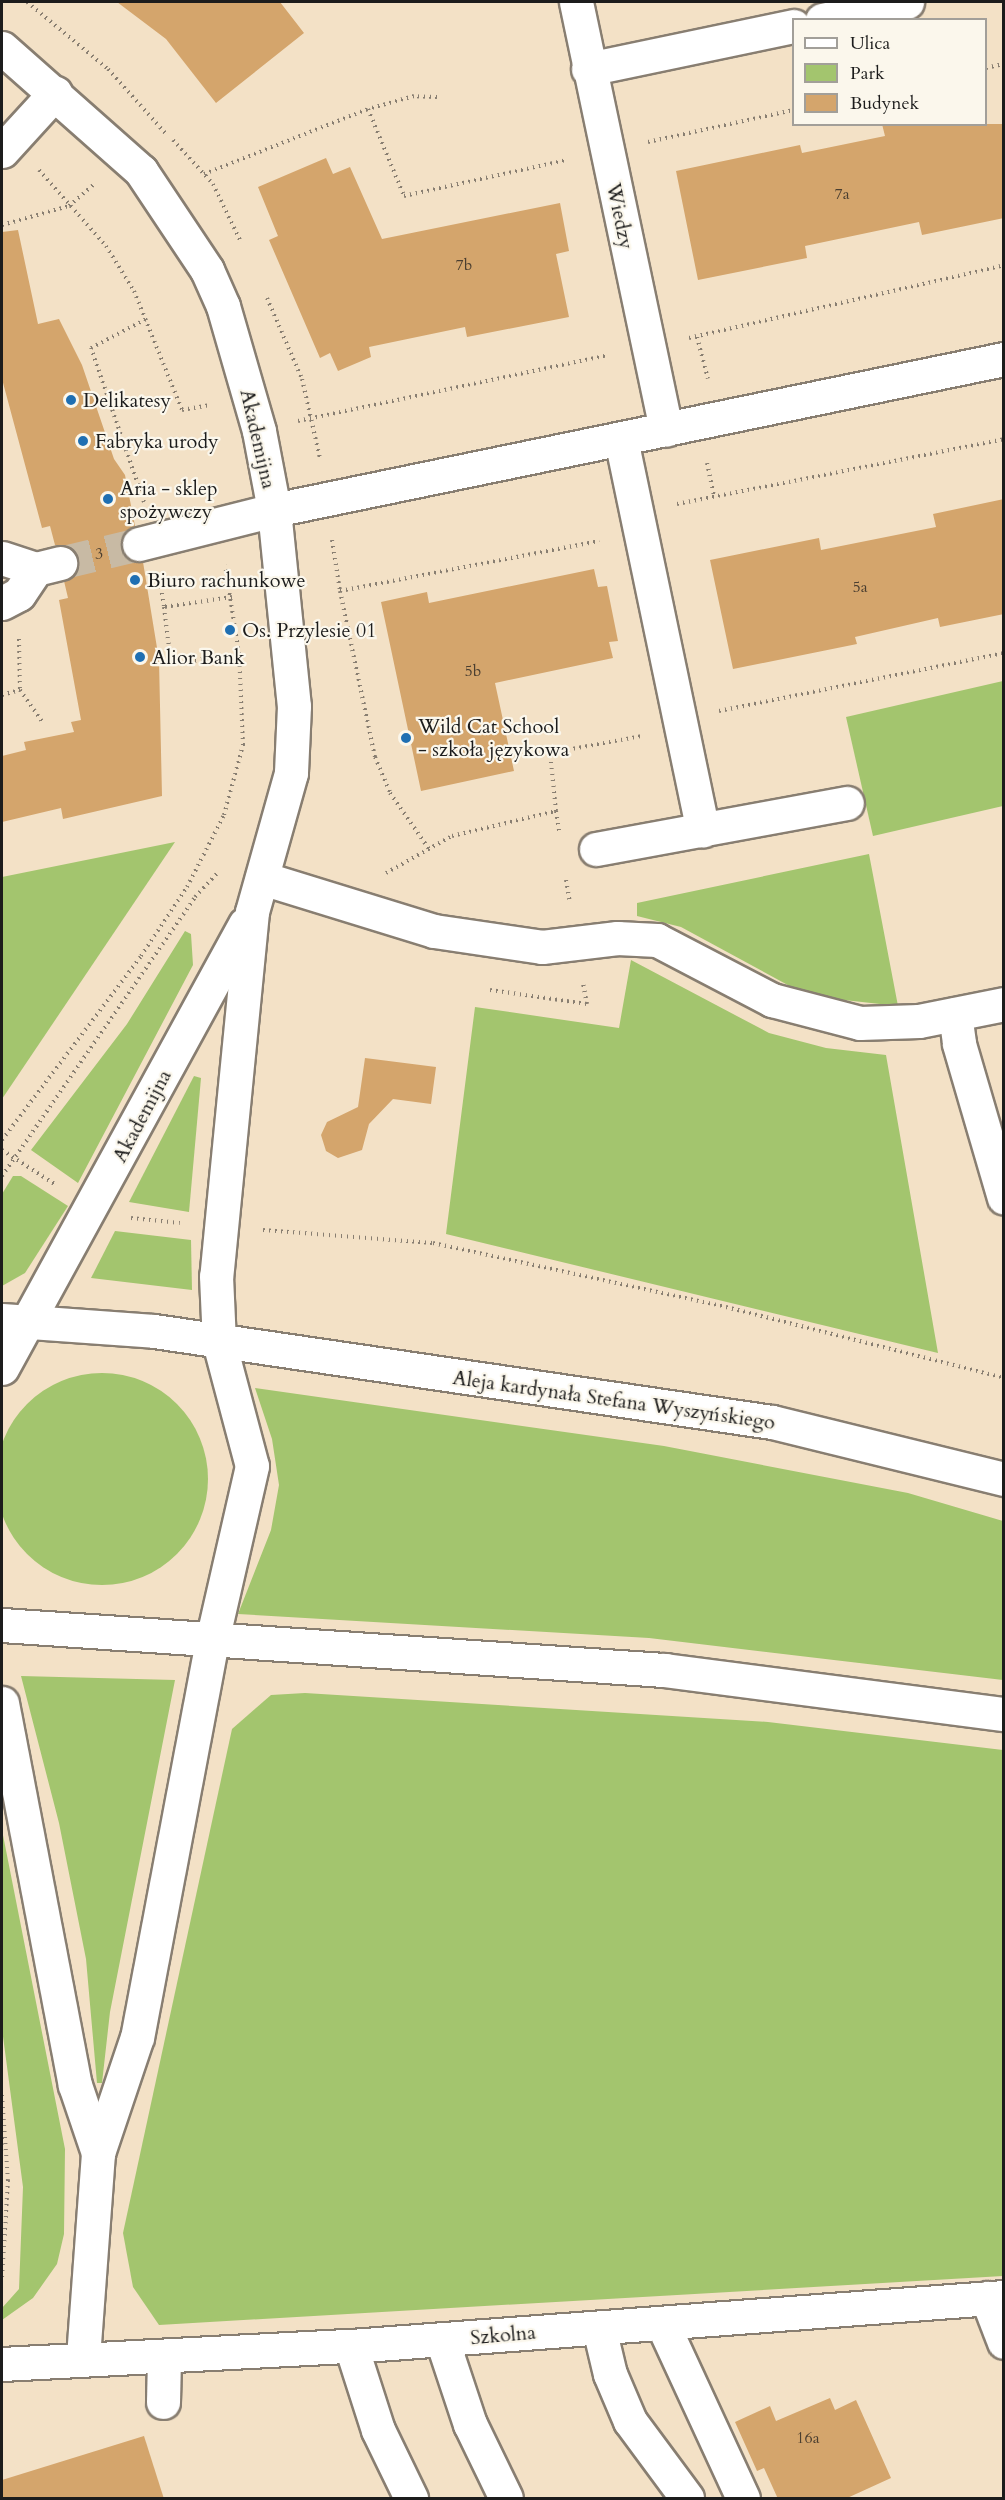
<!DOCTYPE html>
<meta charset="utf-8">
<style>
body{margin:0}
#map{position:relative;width:1005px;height:2500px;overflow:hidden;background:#f3e1c6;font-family:Cardo,serif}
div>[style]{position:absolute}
.green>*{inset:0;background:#a3c56e}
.round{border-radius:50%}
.building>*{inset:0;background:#d4a56c}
.minor-tunnel>*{height:33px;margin-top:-16.5px;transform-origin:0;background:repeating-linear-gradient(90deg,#c8baa4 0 33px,transparent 0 49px)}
.path>*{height:4px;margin-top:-2px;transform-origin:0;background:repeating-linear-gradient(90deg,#887e71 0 1.5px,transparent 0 6px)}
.roads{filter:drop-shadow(2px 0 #887e71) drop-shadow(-2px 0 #887e71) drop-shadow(0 2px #887e71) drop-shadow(0 -2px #887e71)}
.minor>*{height:33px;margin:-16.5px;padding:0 16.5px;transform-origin:16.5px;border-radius:16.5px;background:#fff}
.major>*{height:33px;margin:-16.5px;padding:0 16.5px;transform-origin:16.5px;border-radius:16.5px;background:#fff}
.dots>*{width:16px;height:16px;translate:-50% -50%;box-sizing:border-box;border:3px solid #fbf7ec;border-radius:50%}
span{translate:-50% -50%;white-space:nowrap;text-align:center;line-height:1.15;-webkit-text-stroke:4.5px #fbf7ec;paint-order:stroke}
.number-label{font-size:16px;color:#4a3e30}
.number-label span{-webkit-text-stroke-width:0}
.street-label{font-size:20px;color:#1c1c1c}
.poi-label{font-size:20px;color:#1c1c1c}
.left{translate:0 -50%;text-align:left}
.frame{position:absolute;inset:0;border:3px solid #1c1c1c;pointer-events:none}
.legend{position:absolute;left:792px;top:18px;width:195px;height:108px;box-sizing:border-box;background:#fbf7ec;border:2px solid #a29f99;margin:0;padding:8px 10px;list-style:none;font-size:18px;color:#1c1c1c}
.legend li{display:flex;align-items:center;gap:12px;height:30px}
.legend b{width:30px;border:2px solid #a29f99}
</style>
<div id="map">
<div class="green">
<div style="clip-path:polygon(1003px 681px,1003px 806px,873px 836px,846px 717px)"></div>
<div style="clip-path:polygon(175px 842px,2px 1099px,2px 877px)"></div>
<div style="clip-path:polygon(869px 854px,898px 1006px,808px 996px,681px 927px,637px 916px,637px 903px)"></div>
<div style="clip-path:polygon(185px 931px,191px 934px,193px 965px,78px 1183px,31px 1150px,127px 1024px)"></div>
<div style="clip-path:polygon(631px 960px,769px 1033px,826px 1048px,886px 1055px,938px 1353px,446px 1234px,475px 1007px,619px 1028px)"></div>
<div style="clip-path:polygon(194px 1076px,201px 1078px,189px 1212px,129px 1202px)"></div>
<div style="clip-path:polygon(13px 1176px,21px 1176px,68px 1206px,25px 1273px,2px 1286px,2px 1194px)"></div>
<div style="clip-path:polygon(115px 1231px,191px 1240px,192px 1290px,91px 1278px)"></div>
<div class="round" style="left:-4px;top:1373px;width:212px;height:212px"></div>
<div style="clip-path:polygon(255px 1388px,664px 1446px,908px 1493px,1003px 1521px,1003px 1680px,649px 1638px,238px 1614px,271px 1530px,279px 1485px,272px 1439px)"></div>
<div style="clip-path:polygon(21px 1676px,175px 1680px,110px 2012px,102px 2083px,97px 2083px,86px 1959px,59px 1823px)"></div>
<div style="clip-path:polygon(305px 1693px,768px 1722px,1003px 1750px,1003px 2276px,159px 2325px,133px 2287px,123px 2233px,232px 1729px,271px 1695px)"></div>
<div style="clip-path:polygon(2px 1830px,65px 2149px,64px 2234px,57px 2264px,33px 2298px,2px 2320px,2px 2308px,19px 2289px,23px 2187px,2px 2029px)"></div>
</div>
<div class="building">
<div style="clip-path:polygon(117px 2px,280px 2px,304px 33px,216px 103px,166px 39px)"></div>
<div style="clip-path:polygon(882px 124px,1004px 124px,1004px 218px,922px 235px,919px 222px,805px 246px,807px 258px,698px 280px,676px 171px,800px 145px,802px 153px,885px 136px)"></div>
<div style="clip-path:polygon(326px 158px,333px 174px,350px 167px,382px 239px,560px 203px,569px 251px,556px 254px,569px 317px,467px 337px,465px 327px,369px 347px,371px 357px,338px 371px,330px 353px,320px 358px,269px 240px,278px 236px,258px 187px)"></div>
<div style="clip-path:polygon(18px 230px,38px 324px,59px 319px,82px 365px,114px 459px,125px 475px,135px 526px,126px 531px,121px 548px,126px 557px,143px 562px,159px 660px,162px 796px,63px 819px,61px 808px,2px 822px,2px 756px,26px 750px,24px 742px,74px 732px,71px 722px,81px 720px,59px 600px,68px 598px,64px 581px,73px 576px,78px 559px,73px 550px,55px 545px,50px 526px,42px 528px,2px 379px,2px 232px)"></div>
<div style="clip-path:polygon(1004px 499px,1004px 614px,940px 627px,938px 618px,855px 637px,857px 644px,733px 669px,710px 560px,819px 538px,821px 550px,936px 527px,933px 514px)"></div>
<div style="clip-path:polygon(594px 569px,598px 587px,607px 586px,618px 641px,609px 642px,613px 658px,495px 683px,514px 771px,421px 791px,381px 602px,427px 592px,429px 603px)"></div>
<div style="clip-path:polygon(365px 1058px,436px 1067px,431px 1104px,393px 1099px,369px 1124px,362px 1150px,338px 1158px,326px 1151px,321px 1135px,327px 1122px,358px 1107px)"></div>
<div style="clip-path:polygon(830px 2398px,835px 2410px,856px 2400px,891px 2478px,845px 2499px,778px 2499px,764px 2468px,757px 2471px,735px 2422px,770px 2406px,776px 2421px)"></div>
<div style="clip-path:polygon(144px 2436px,164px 2499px,2px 2499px,2px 2480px)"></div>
</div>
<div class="minor-tunnel">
<div style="left:60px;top:563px;width:81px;rotate:-13.5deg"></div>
</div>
<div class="path">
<div style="left:27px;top:2px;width:105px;rotate:39.6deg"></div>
<div style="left:108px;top:69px;width:89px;rotate:48.2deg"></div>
<div style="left:986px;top:68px;width:18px;rotate:-13deg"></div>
<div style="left:437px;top:97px;width:23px;rotate:-178deg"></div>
<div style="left:414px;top:96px;width:48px;rotate:164.2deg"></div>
<div style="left:368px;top:109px;width:94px;rotate:67.5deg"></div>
<div style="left:404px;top:196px;width:167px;rotate:-12.5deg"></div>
<div style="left:173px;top:140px;width:59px;rotate:47.7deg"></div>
<div style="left:213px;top:184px;width:62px;rotate:64.3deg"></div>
<div style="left:648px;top:142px;width:149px;rotate:-12.4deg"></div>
<div style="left:39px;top:170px;width:101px;rotate:48.6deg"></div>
<div style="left:106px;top:246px;width:53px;rotate:58.1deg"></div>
<div style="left:134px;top:291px;width:128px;rotate:68deg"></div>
<div style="left:182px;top:410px;width:27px;rotate:-10deg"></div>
<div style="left:204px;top:174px;width:176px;rotate:-21.6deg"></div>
<div style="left:2px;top:225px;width:70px;rotate:-15.8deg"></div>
<div style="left:69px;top:206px;width:32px;rotate:-41deg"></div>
<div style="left:267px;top:298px;width:88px;rotate:66.6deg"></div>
<div style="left:302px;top:379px;width:81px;rotate:77.2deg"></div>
<div style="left:697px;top:337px;width:43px;rotate:75.3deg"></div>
<div style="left:689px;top:338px;width:323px;rotate:-13deg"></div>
<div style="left:298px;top:421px;width:317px;rotate:-12deg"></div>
<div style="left:707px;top:463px;width:33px;rotate:78deg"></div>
<div style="left:144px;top:502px;width:163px;rotate:-109deg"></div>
<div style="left:91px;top:348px;width:64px;rotate:-27.8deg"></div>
<div style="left:677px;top:504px;width:333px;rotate:-11.2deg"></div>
<div style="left:332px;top:540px;width:52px;rotate:81.1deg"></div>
<div style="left:340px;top:591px;width:264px;rotate:-10.9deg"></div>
<div style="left:160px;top:581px;width:26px;rotate:81deg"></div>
<div style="left:340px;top:591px;width:170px;rotate:78.1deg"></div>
<div style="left:375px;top:757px;width:39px;rotate:67deg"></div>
<div style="left:390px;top:793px;width:68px;rotate:55.1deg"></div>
<div style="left:232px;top:597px;width:69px;rotate:171.6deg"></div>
<div style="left:164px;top:607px;width:57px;rotate:83deg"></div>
<div style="left:171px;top:664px;width:69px;rotate:-8.4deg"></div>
<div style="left:19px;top:639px;width:51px;rotate:88.9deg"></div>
<div style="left:20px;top:690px;width:39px;rotate:55deg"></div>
<div style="left:2px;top:695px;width:19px;rotate:-16deg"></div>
<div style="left:719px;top:711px;width:291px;rotate:-11.5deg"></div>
<div style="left:556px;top:811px;width:58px;rotate:-95.9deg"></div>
<div style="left:550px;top:753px;width:94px;rotate:-10.5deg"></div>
<div style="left:386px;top:873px;width:76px;rotate:-29.3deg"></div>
<div style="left:452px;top:836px;width:107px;rotate:-13.5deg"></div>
<div style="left:556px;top:811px;width:20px;rotate:81deg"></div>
<div style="left:566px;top:880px;width:22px;rotate:80deg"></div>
<div style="left:490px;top:990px;width:98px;rotate:8.2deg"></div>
<div style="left:587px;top:1004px;width:21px;rotate:-101deg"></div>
<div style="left:2px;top:1140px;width:231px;rotate:-52.9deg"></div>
<div style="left:141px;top:956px;width:83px;rotate:-56.3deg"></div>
<div style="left:187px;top:887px;width:81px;rotate:-62.8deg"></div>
<div style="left:224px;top:815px;width:73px;rotate:-74.8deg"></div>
<div style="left:243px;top:745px;width:91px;rotate:-92.5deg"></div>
<div style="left:239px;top:654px;width:90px;rotate:-98.9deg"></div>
<div style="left:2px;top:1150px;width:64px;rotate:32.9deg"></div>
<div style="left:2px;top:1176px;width:339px;rotate:-55.3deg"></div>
<div style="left:195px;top:897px;width:35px;rotate:-47deg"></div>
<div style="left:131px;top:1218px;width:49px;rotate:5.8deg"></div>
<div style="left:263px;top:1230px;width:170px;rotate:4.4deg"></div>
<div style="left:433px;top:1243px;width:300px;rotate:12.3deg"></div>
<div style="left:726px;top:1307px;width:287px;rotate:14.3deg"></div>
<div style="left:2px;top:2095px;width:85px;rotate:86deg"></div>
<div style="left:8px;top:2180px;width:98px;rotate:93.5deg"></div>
</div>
<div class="roads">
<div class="minor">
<div style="left:576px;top:2px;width:437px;rotate:78.1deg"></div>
<div style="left:822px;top:20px;width:87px;rotate:-12deg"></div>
<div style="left:2px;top:48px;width:186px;rotate:41.5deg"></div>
<div style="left:141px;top:171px;width:119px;rotate:56.3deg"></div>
<div style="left:207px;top:270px;width:39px;rotate:66deg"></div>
<div style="left:223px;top:306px;width:130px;rotate:73.9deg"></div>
<div style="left:259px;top:431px;width:80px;rotate:79.2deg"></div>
<div style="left:274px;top:510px;width:197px;rotate:84.2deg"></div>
<div style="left:294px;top:706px;width:67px;rotate:92.6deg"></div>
<div style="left:291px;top:773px;width:144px;rotate:105.7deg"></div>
<div style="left:252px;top:912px;width:366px;rotate:95.6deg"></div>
<div style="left:216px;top:1276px;width:66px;rotate:87.4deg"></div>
<div style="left:219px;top:1342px;width:128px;rotate:75.1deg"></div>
<div style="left:252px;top:1466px;width:180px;rotate:102.9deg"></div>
<div style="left:212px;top:1641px;width:403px;rotate:100.7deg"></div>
<div style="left:137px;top:2037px;width:122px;rotate:108.6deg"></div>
<div style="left:98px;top:2153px;width:206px;rotate:94.2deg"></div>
<div style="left:588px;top:69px;width:210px;rotate:-11.8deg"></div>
<div style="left:2px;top:151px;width:79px;rotate:-47.6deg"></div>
<div style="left:621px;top:439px;width:400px;rotate:78.2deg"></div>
<div style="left:139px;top:544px;width:139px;rotate:-14.1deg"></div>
<div style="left:274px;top:510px;width:745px;rotate:-11.69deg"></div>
<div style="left:2px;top:558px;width:36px;rotate:18deg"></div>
<div style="left:2px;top:603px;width:19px;rotate:-28deg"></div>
<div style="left:19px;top:594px;width:30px;rotate:-56deg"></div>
<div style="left:36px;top:569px;width:25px;rotate:-14deg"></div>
<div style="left:596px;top:849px;width:255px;rotate:-10.4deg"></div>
<div style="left:262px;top:878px;width:180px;rotate:17.1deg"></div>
<div style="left:434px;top:931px;width:109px;rotate:8.4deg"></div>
<div style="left:542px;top:947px;width:76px;rotate:-6.8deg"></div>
<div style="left:617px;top:938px;width:40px;rotate:2.9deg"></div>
<div style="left:657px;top:940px;width:130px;rotate:27.6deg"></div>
<div style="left:772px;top:1000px;width:91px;rotate:14.6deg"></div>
<div style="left:860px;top:1023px;width:59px;rotate:-1.9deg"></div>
<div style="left:919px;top:1021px;width:87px;rotate:-11.3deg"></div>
<div style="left:955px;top:1014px;width:30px;rotate:82deg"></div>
<div style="left:959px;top:1044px;width:160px;rotate:73.7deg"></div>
<div style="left:2px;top:1368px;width:506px;rotate:-61.31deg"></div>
<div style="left:2px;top:1703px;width:389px;rotate:79.2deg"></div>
<div style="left:75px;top:2085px;width:72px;rotate:71.3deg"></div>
<div style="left:987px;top:2298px;width:47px;rotate:68.9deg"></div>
<div style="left:662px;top:2323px;width:193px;rotate:65.2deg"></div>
<div style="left:599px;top:2328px;width:47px;rotate:76.6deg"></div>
<div style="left:610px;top:2374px;width:51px;rotate:66.9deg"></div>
<div style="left:630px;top:2421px;width:96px;rotate:53.5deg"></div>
<div style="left:442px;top:2340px;width:89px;rotate:71.6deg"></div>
<div style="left:470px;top:2424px;width:82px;rotate:64.1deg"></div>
<div style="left:351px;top:2346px;width:88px;rotate:72.2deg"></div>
<div style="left:378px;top:2430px;width:76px;rotate:64.1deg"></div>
<div style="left:2px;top:2364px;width:349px;rotate:-3deg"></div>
<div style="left:351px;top:2346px;width:655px;rotate:-4.29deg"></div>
<div style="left:163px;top:2402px;width:44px;rotate:-88.7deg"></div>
</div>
<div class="major">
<div style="left:2px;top:1320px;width:152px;rotate:4.1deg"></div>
<div style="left:154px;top:1331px;width:625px;rotate:8.38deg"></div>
<div style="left:772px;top:1422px;width:239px;rotate:13.8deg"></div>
<div style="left:2px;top:1625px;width:664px;rotate:3.89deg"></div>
<div style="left:664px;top:1670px;width:343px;rotate:7.4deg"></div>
</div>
</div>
<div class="dots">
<div style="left:71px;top:400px;background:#1f6fb2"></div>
<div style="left:83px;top:441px;background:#1f6fb2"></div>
<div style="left:108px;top:499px;background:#1f6fb2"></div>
<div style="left:135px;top:580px;background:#1f6fb2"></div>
<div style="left:230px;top:630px;background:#1f6fb2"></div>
<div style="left:140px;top:657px;background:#1f6fb2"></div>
<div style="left:406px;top:738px;background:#1f6fb2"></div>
</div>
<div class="number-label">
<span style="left:842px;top:194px">7a</span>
<span style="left:464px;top:265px">7b</span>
<span style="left:99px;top:554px">3</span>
<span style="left:860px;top:587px">5a</span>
<span style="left:473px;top:671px">5b</span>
<span style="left:808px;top:2438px">16a</span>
</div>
<div class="street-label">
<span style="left:620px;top:216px;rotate:78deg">Wiedzy</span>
<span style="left:258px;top:439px;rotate:77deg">Akademijna</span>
<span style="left:142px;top:1116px;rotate:-62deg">Akademijna</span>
<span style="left:614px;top:1400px;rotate:8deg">Aleja kardynała Stefana Wyszyńskiego</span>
<span style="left:503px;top:2335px;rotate:-5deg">Szkolna</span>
</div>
<div class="poi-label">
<span class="left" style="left:83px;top:400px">Delikatesy</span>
<span class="left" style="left:95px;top:441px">Fabryka urody</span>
<span class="left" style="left:120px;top:500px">Aria - sklep<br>spożywczy</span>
<span class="left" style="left:147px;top:580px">Biuro rachunkowe</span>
<span class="left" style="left:242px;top:630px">Os. Przylesie 01</span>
<span class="left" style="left:152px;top:657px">Alior Bank</span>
<span class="left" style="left:418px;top:738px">Wild Cat School<br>- szkoła językowa</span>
</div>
<div class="frame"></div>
<ul class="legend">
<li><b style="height:8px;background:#fff"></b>Ulica</li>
<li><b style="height:16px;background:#a3c56e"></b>Park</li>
<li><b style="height:16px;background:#d4a56c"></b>Budynek</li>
</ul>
</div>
